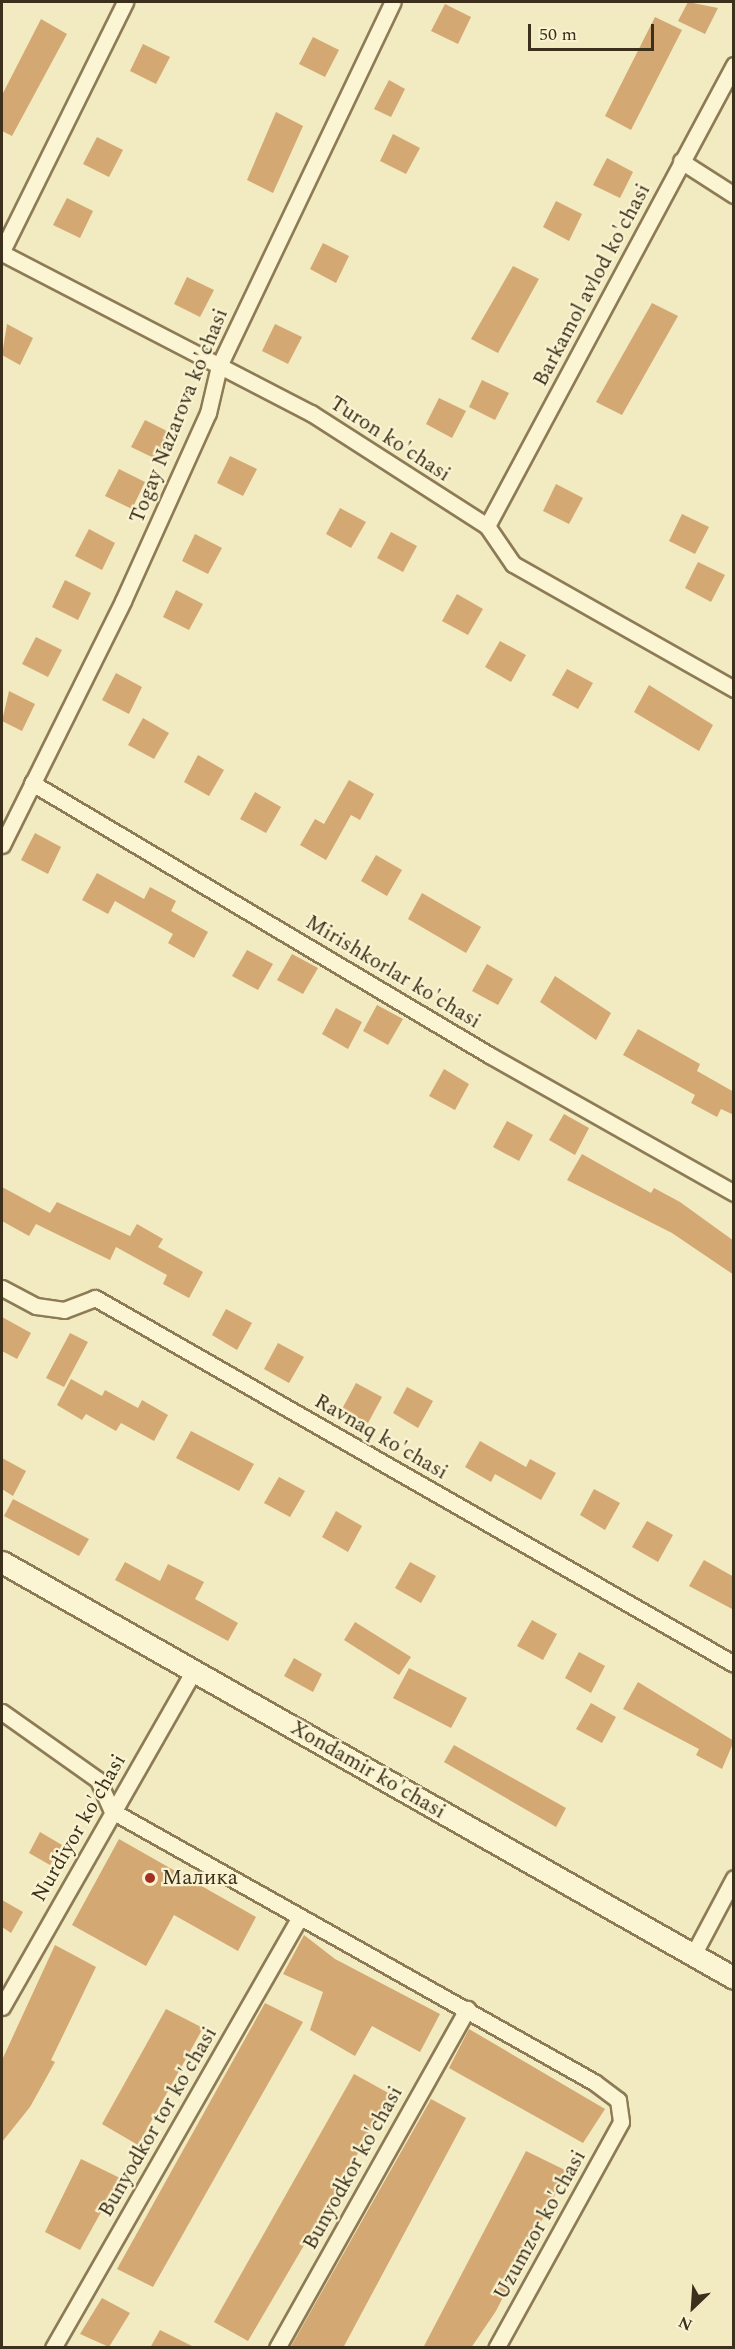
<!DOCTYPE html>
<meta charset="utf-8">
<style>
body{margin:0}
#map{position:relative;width:735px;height:2349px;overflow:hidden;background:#f2eac0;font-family:Spectral,serif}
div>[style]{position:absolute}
.building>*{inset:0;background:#d4a872}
.roads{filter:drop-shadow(2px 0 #8d7b56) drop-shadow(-2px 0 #8d7b56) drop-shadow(0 2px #8d7b56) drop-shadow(0 -2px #8d7b56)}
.street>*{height:15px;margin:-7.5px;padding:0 7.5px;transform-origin:7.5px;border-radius:7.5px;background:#fcf5d4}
.secondary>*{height:21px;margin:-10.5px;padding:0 10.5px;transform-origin:10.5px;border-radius:10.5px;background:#fcf5d4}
.dots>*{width:16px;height:16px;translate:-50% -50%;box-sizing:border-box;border:3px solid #f9f3d1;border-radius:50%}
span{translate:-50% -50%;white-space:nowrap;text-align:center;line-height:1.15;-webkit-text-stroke:4.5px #f9f3d1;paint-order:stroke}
.street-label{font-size:21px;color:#3c2f1c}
.poi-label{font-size:21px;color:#3c2f1c}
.left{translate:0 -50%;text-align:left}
.frame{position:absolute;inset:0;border:3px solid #3c2f1c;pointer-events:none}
.north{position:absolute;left:663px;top:2277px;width:60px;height:60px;-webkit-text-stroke:4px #f9f3d1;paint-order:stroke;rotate:205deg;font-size:16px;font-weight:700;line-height:24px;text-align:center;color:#3c2f1c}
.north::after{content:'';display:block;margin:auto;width:21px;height:27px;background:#3c2f1c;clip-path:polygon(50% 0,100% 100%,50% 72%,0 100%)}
.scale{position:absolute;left:528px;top:24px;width:126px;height:27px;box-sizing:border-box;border:3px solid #3c2f1c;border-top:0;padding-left:8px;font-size:18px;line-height:21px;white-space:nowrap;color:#3c2f1c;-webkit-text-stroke:4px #f9f3d1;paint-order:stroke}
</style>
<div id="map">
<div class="building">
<div style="clip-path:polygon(688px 2px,718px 8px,705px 34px,678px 21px)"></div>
<div style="clip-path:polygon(445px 4px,471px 17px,458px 44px,431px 31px)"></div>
<div style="clip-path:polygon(655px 17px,682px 30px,631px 130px,605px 116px)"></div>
<div style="clip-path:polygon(41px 19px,67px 34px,12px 136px,2px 131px,2px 95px)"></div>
<div style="clip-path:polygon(313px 37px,339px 50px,325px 77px,299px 64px)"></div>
<div style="clip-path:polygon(143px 44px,170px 57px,156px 84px,130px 71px)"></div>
<div style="clip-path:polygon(389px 80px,405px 89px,391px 117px,374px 109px)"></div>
<div style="clip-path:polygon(276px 112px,303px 126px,273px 193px,247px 180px)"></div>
<div style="clip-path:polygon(393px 134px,420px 148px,406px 174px,380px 161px)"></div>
<div style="clip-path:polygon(97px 137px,123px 150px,109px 177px,83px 164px)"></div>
<div style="clip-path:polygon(607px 158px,633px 172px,620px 198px,593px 185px)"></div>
<div style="clip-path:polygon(67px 198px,93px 211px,80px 238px,53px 225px)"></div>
<div style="clip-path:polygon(556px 201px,582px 214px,569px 241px,543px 227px)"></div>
<div style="clip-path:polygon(323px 243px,349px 256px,336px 283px,310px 269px)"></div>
<div style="clip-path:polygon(513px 266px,539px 279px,498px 353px,471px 339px)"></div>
<div style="clip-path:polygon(187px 277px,214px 290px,200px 317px,174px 304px)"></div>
<div style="clip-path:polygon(652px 303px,678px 316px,622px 415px,596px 402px)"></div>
<div style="clip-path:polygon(7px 324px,33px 338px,20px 365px,2px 355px)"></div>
<div style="clip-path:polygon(275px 324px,302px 337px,288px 364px,262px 351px)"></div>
<div style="clip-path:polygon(482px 380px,509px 393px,495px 420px,469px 407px)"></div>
<div style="clip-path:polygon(439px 398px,466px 411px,452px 438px,426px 424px)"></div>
<div style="clip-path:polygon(145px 420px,171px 433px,158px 460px,131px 447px)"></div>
<div style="clip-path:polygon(230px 456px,257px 469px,243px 496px,217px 483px)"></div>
<div style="clip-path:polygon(119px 469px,145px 482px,132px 509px,105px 496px)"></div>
<div style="clip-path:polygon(556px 484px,583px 498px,569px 524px,543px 511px)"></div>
<div style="clip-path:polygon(340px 508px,366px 522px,351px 548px,326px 534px)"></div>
<div style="clip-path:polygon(682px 514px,709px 527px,695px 554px,669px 541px)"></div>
<div style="clip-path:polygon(89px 529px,115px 543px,102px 570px,75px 556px)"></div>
<div style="clip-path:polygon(391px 532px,417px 546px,403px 572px,377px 558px)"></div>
<div style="clip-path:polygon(195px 534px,222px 548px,208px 574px,182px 561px)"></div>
<div style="clip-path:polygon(698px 562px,725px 575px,711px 602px,685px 588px)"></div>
<div style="clip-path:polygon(65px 580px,91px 593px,78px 620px,52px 607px)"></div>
<div style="clip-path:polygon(176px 590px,203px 604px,189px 630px,163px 617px)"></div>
<div style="clip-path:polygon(457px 594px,483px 609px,468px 635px,442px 621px)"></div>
<div style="clip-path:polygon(36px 637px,62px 650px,48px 677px,22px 664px)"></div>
<div style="clip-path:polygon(500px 641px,526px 655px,511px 682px,485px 667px)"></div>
<div style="clip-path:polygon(567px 669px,593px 683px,578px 709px,552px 695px)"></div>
<div style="clip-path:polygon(116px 673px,142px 687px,129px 714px,102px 700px)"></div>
<div style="clip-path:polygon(649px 685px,713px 725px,699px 751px,634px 712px)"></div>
<div style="clip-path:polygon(9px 691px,35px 704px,22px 731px,2px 721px)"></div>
<div style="clip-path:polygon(143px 718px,169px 733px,154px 759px,128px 745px)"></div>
<div style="clip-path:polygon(198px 755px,224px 770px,209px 796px,184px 782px)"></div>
<div style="clip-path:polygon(349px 780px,374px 794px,360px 820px,351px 815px,326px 860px,300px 845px,315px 819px,324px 824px)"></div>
<div style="clip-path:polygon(255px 792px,281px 807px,266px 833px,240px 819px)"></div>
<div style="clip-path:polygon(35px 833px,61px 847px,48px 874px,21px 860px)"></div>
<div style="clip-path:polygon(376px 855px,402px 870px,387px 896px,361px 881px)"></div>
<div style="clip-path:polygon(97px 873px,144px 899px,150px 887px,176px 901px,171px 911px,208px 932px,194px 958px,168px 943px,173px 934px,115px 901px,108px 914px,82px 900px)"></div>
<div style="clip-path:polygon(422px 893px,481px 927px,466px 953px,408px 919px)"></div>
<div style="clip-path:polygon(247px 950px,273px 964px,258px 990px,232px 976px)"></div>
<div style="clip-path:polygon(292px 954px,318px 968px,303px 994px,277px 980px)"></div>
<div style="clip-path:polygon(487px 964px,513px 979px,498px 1005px,472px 991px)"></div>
<div style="clip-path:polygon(555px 976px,611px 1013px,596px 1040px,540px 1002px)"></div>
<div style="clip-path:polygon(377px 1005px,403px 1019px,388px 1045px,363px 1031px)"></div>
<div style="clip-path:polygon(336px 1008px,362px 1022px,348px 1049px,322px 1034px)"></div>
<div style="clip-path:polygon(638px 1029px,700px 1064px,697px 1071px,734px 1092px,734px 1115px,721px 1109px,717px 1117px,691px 1103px,695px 1095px,623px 1055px)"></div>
<div style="clip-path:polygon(444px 1069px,469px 1084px,455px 1110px,429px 1096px)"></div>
<div style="clip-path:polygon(564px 1114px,589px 1128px,575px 1155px,549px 1140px)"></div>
<div style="clip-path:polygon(507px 1121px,533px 1135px,519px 1161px,493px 1147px)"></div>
<div style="clip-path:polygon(582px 1154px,651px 1193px,654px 1188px,680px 1202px,734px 1241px,734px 1275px,672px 1233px,567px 1180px)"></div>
<div style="clip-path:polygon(2px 1187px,50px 1213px,57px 1202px,130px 1236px,137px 1224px,163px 1239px,158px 1247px,203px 1272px,189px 1298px,163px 1284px,167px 1275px,116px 1247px,110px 1260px,36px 1224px,29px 1236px,2px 1221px)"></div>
<div style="clip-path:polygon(226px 1309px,252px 1323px,237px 1350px,212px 1335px)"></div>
<div style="clip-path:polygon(2px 1317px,31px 1333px,17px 1359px,2px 1351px)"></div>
<div style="clip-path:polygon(70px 1333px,88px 1342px,64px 1387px,46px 1378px)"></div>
<div style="clip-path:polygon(278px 1343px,304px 1357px,289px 1383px,264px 1369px)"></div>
<div style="clip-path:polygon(71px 1379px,102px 1396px,105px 1390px,138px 1408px,142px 1400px,168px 1415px,154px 1441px,121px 1423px,116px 1431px,86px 1414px,82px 1420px,57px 1405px)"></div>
<div style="clip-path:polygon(356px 1383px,382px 1397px,368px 1423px,342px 1409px)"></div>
<div style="clip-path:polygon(407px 1387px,433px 1401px,418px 1428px,393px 1413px)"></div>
<div style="clip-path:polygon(191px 1431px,254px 1464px,239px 1491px,176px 1458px)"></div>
<div style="clip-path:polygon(480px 1441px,526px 1467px,530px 1459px,556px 1473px,541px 1500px,495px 1474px,491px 1482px,465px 1467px)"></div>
<div style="clip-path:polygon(2px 1458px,26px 1471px,13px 1496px,2px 1489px)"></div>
<div style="clip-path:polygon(279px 1477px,305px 1491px,290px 1517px,264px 1503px)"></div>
<div style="clip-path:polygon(594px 1489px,620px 1503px,605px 1530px,580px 1515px)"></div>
<div style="clip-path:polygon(13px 1499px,89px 1539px,79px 1556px,4px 1516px)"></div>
<div style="clip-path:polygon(336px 1511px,362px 1526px,348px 1552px,322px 1537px)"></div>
<div style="clip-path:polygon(647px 1521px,673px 1535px,658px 1562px,632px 1547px)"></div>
<div style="clip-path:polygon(704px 1560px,734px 1577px,734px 1610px,689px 1586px)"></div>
<div style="clip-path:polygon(125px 1562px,160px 1581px,168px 1564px,204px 1582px,195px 1599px,238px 1623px,228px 1641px,115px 1580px)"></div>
<div style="clip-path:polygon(410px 1562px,436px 1576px,421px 1603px,395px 1588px)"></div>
<div style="clip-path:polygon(532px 1620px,557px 1634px,543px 1660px,517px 1646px)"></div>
<div style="clip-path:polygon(355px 1622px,411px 1657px,399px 1675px,344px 1640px)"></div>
<div style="clip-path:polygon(579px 1652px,605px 1666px,591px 1693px,565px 1678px)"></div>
<div style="clip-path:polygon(294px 1658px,322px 1674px,313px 1692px,284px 1676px)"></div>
<div style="clip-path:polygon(409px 1668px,467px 1698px,451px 1728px,393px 1698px)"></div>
<div style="clip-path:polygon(638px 1682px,734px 1741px,722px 1769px,696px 1755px,699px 1749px,623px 1709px)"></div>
<div style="clip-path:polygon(591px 1703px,616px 1717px,602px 1743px,576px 1729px)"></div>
<div style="clip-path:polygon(454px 1745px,566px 1808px,556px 1827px,444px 1762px)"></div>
<div style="clip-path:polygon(40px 1832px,62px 1845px,50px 1865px,29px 1853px)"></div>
<div style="clip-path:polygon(119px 1839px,256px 1917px,238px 1951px,174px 1915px,146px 1966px,72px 1925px)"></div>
<div style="clip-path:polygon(2px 1900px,23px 1912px,11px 1933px,2px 1927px)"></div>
<div style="clip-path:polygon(304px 1935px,335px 1959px,440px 2014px,420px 2052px,372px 2026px,355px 2056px,310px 2030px,323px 1992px,283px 1974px)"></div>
<div style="clip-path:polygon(55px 1945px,96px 1967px,51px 2060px,55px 2062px,30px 2107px,2px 2142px,2px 2060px)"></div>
<div style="clip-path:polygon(265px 2003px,303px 2022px,153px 2287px,117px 2269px)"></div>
<div style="clip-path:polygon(166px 2009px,203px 2028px,138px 2145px,102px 2124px)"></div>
<div style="clip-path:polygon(469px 2029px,605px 2109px,583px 2143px,449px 2068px)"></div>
<div style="clip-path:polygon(354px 2074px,392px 2095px,248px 2341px,214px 2322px)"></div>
<div style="clip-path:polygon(431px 2099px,466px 2118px,343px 2348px,290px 2348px)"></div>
<div style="clip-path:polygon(526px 2151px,567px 2171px,496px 2311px,471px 2348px,423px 2348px)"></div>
<div style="clip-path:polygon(81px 2159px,120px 2178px,80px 2250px,45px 2232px)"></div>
<div style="clip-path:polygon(102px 2298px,130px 2313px,109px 2347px,80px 2334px)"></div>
<div style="clip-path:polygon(160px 2330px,196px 2348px,150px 2348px)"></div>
</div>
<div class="roads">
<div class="street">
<div style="left:681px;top:161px;width:63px;rotate:32.7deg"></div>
<div style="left:2px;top:251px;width:278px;rotate:-63.7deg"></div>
<div style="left:2px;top:253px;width:348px;rotate:27.4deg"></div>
<div style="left:311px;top:413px;width:209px;rotate:32.7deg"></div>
<div style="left:487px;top:526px;width:46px;rotate:55.6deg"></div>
<div style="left:513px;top:564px;width:254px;rotate:29.5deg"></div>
<div style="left:487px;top:526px;width:523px;rotate:-61.82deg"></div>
<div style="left:32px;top:783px;width:534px;rotate:30.74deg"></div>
<div style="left:491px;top:1056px;width:279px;rotate:29.4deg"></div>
<div style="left:2px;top:845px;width:272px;rotate:-63.6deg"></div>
<div style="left:123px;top:601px;width:206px;rotate:-65.7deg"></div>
<div style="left:208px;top:413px;width:48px;rotate:-76.8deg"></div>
<div style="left:219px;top:366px;width:403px;rotate:-64.5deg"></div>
<div style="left:2px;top:1288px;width:38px;rotate:28deg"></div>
<div style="left:36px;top:1306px;width:28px;rotate:8deg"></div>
<div style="left:64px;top:1310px;width:33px;rotate:-21deg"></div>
<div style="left:95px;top:1298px;width:736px;rotate:29.8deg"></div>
<div style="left:2px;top:1712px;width:118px;rotate:35.3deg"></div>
<div style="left:98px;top:1780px;width:34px;rotate:66deg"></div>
<div style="left:112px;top:1811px;width:553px;rotate:29.35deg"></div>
<div style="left:594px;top:2082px;width:30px;rotate:37deg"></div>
<div style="left:618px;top:2100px;width:22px;rotate:82deg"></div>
<div style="left:621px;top:2122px;width:258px;rotate:118.9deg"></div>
<div style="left:693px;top:1955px;width:87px;rotate:-62deg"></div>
<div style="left:2px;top:2007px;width:387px;rotate:-60.3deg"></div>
<div style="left:53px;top:2348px;width:497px;rotate:-60.2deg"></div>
<div style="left:277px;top:2348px;width:389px;rotate:-60.7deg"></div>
</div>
<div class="secondary">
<div style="left:2px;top:1562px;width:842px;rotate:29.61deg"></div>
</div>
</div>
<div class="dots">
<div style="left:150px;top:1878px;background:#a33020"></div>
</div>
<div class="street-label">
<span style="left:592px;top:285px;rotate:-62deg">Barkamol avlod ko'chasi</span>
<span style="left:179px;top:416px;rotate:-68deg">Togay Nazarova ko'chasi</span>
<span style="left:390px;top:439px;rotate:33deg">Turon ko'chasi</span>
<span style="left:393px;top:972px;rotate:31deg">Mirishkorlar ko'chasi</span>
<span style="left:381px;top:1437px;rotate:30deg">Ravnaq ko'chasi</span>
<span style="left:368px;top:1770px;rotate:30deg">Xondamir ko'chasi</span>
<span style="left:79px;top:1828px;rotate:-60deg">Nurdiyor ko'chasi</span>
<span style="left:158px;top:2122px;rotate:-60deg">Bunyodkor tor ko'chasi</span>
<span style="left:353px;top:2168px;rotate:-61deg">Bunyodkor ko'chasi</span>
<span style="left:540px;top:2225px;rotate:-61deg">Uzumzor ko'chasi</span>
</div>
<div class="poi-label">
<span class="left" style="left:162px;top:1878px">Малика</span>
</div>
<div class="frame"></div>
<div class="north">N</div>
<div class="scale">50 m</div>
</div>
